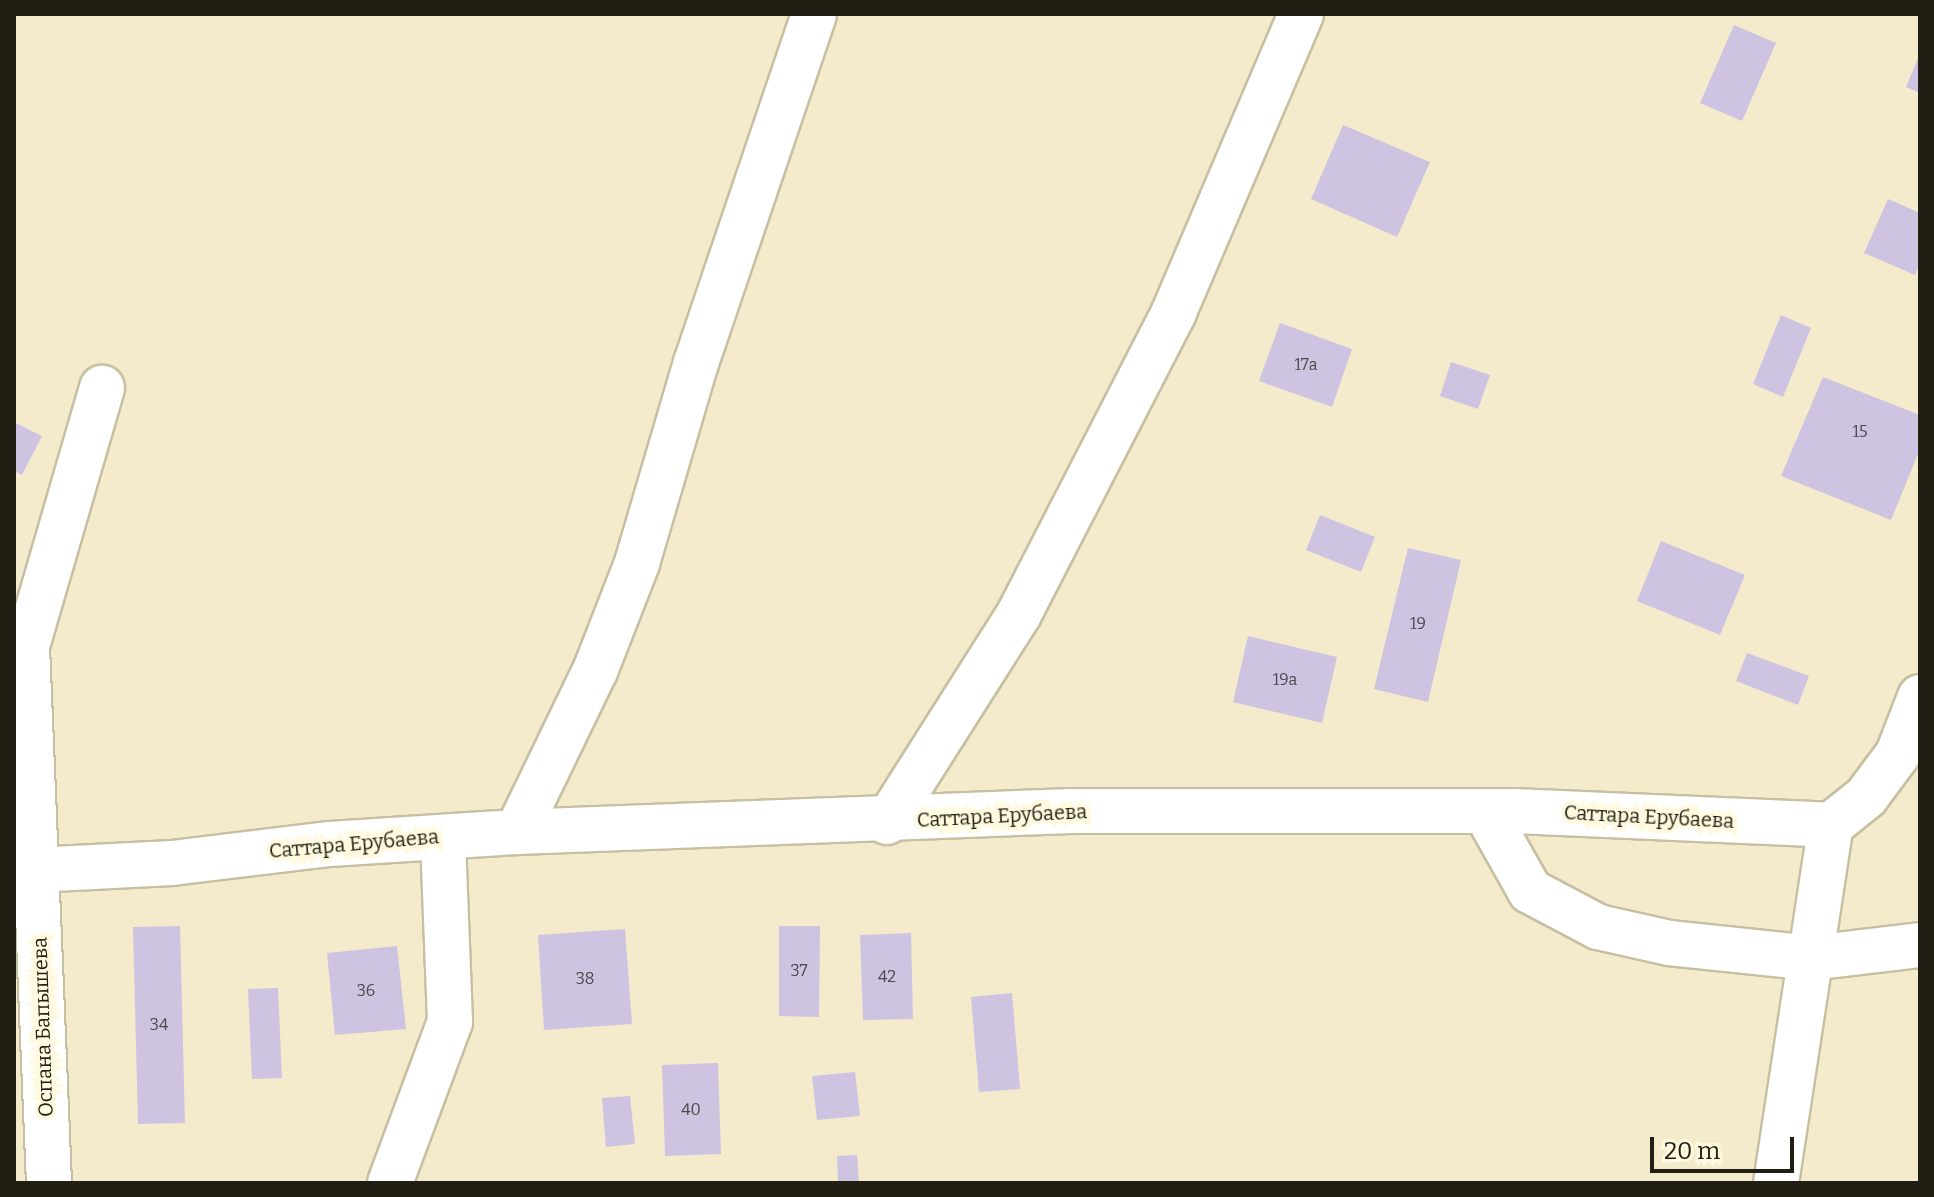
<!DOCTYPE html>
<meta charset="utf-8">
<style>
body{margin:0}
#map{position:relative;width:1934px;height:1197px;overflow:hidden;background:#f3ebcc;font-family:Bitter,serif}
div>[style]{position:absolute}
.building>*{inset:0;background:#cec4e2}
.roads{filter:drop-shadow(2px 0 #c7bfa1) drop-shadow(-2px 0 #c7bfa1) drop-shadow(0 2px #c7bfa1) drop-shadow(0 -2px #c7bfa1)}
.street>*{height:44px;margin:-22px;padding:0 22px;transform-origin:22px;border-radius:22px;background:#fff}
span{translate:-50% -50%;white-space:nowrap;text-align:center;line-height:1.15;-webkit-text-stroke:8px #fff9df;paint-order:stroke}
.number-label{font-size:16px;color:#4c4847}
.number-label span{-webkit-text-stroke-width:0}
.street-label{font-size:20px;color:#211e13}
.frame{position:absolute;inset:0;border:16px solid #211e13;pointer-events:none}
.scale{position:absolute;left:1650px;top:1137px;width:144px;height:36px;box-sizing:border-box;border:4px solid #211e13;border-top:0;padding-left:10px;font-size:24px;line-height:28px;white-space:nowrap;color:#211e13;-webkit-text-stroke:6px #fff9df;paint-order:stroke}
</style>
<div id="map">
<div class="building">
<div style="clip-path:polygon(1734px 25px,1776px 43px,1742px 121px,1700px 103px)"></div>
<div style="clip-path:polygon(1920px 53px,1920px 93px,1906px 87px)"></div>
<div style="clip-path:polygon(1343px 125px,1430px 162px,1397px 237px,1311px 199px)"></div>
<div style="clip-path:polygon(1888px 199px,1920px 213px,1920px 263px,1915px 275px,1864px 253px)"></div>
<div style="clip-path:polygon(1781px 315px,1811px 328px,1783px 397px,1753px 384px)"></div>
<div style="clip-path:polygon(1280px 323px,1352px 349px,1332px 407px,1259px 381px)"></div>
<div style="clip-path:polygon(1451px 362px,1490px 375px,1478px 409px,1440px 396px)"></div>
<div style="clip-path:polygon(1823px 377px,1920px 415px,1920px 449px,1891px 520px,1781px 476px)"></div>
<div style="clip-path:polygon(14px 422px,42px 436px,22px 475px,14px 471px)"></div>
<div style="clip-path:polygon(1320px 515px,1375px 537px,1361px 572px,1306px 550px)"></div>
<div style="clip-path:polygon(1661px 541px,1745px 575px,1720px 635px,1637px 601px)"></div>
<div style="clip-path:polygon(1408px 548px,1461px 560px,1428px 702px,1374px 689px)"></div>
<div style="clip-path:polygon(1248px 636px,1337px 657px,1322px 723px,1233px 702px)"></div>
<div style="clip-path:polygon(1747px 653px,1809px 676px,1798px 705px,1736px 681px)"></div>
<div style="clip-path:polygon(180px 926px,185px 1123px,138px 1124px,133px 927px)"></div>
<div style="clip-path:polygon(779px 926px,820px 926px,819px 1017px,779px 1016px)"></div>
<div style="clip-path:polygon(625px 929px,632px 1024px,544px 1030px,538px 935px)"></div>
<div style="clip-path:polygon(911px 933px,913px 1019px,863px 1020px,860px 935px)"></div>
<div style="clip-path:polygon(397px 946px,406px 1029px,335px 1035px,327px 953px)"></div>
<div style="clip-path:polygon(278px 988px,282px 1078px,252px 1079px,248px 989px)"></div>
<div style="clip-path:polygon(1012px 993px,1020px 1089px,979px 1092px,971px 997px)"></div>
<div style="clip-path:polygon(718px 1063px,721px 1154px,665px 1156px,662px 1065px)"></div>
<div style="clip-path:polygon(855px 1072px,860px 1116px,817px 1120px,812px 1076px)"></div>
<div style="clip-path:polygon(630px 1096px,635px 1144px,606px 1147px,602px 1098px)"></div>
<div style="clip-path:polygon(857px 1155px,859px 1183px,838px 1183px,837px 1156px)"></div>
</div>
<div class="roads">
<div class="street">
<div style="left:1485px;top:811px;width:92px;rotate:60.6deg"></div>
<div style="left:1530px;top:891px;width:77px;rotate:27.9deg"></div>
<div style="left:1598px;top:927px;width:73px;rotate:12.7deg"></div>
<div style="left:1669px;top:943px;width:143px;rotate:6deg"></div>
<div style="left:1811px;top:958px;width:110px;rotate:-6.8deg"></div>
<div style="left:887px;top:822px;width:246px;rotate:-57.6deg"></div>
<div style="left:1019px;top:614px;width:339px;rotate:-62.8deg"></div>
<div style="left:1174px;top:312px;width:324px;rotate:-66.9deg"></div>
<div style="left:517px;top:832px;width:179px;rotate:-64.2deg"></div>
<div style="left:595px;top:671px;width:116px;rotate:-68.7deg"></div>
<div style="left:637px;top:563px;width:209px;rotate:-73.6deg"></div>
<div style="left:696px;top:363px;width:368px;rotate:-71.3deg"></div>
<div style="left:14px;top:871px;width:158px;rotate:-2.9deg"></div>
<div style="left:172px;top:863px;width:159px;rotate:-6.9deg"></div>
<div style="left:330px;top:844px;width:187px;rotate:-3.7deg"></div>
<div style="left:517px;top:832px;width:554px;rotate:-2.17deg"></div>
<div style="left:1071px;top:811px;width:443px"></div>
<div style="left:1514px;top:811px;width:317px;rotate:2.5deg"></div>
<div style="left:1831px;top:825px;width:45px;rotate:-38.7deg"></div>
<div style="left:1866px;top:797px;width:54px;rotate:-53.3deg"></div>
<div style="left:1898px;top:754px;width:61px;rotate:-68.9deg"></div>
<div style="left:49px;top:1183px;width:537px;rotate:-92.35deg"></div>
<div style="left:27px;top:646px;width:269px;rotate:-73.8deg"></div>
<div style="left:390px;top:1183px;width:172px;rotate:-69.6deg"></div>
<div style="left:450px;top:1022px;width:185px;rotate:-92.2deg"></div>
<div style="left:1776px;top:1183px;width:362px;rotate:-81.3deg"></div>
</div>
</div>
<div class="number-label">
<span style="left:1306px;top:365px">17а</span>
<span style="left:1860px;top:432px">15</span>
<span style="left:1418px;top:624px">19</span>
<span style="left:1285px;top:680px">19а</span>
<span style="left:799px;top:971px">37</span>
<span style="left:887px;top:977px">42</span>
<span style="left:585px;top:979px">38</span>
<span style="left:366px;top:991px">36</span>
<span style="left:159px;top:1025px">34</span>
<span style="left:691px;top:1110px">40</span>
</div>
<div class="street-label">
<span style="left:1002px;top:816px;rotate:-3deg">Саттара Ерубаева</span>
<span style="left:1649px;top:817px;rotate:3deg">Саттара Ерубаева</span>
<span style="left:354px;top:844px;rotate:-5deg">Саттара Ерубаева</span>
<span style="left:43px;top:1027px;rotate:-92deg">Оспана Бапышева</span>
</div>
<div class="frame"></div>
<div class="scale">20 m</div>
</div>
